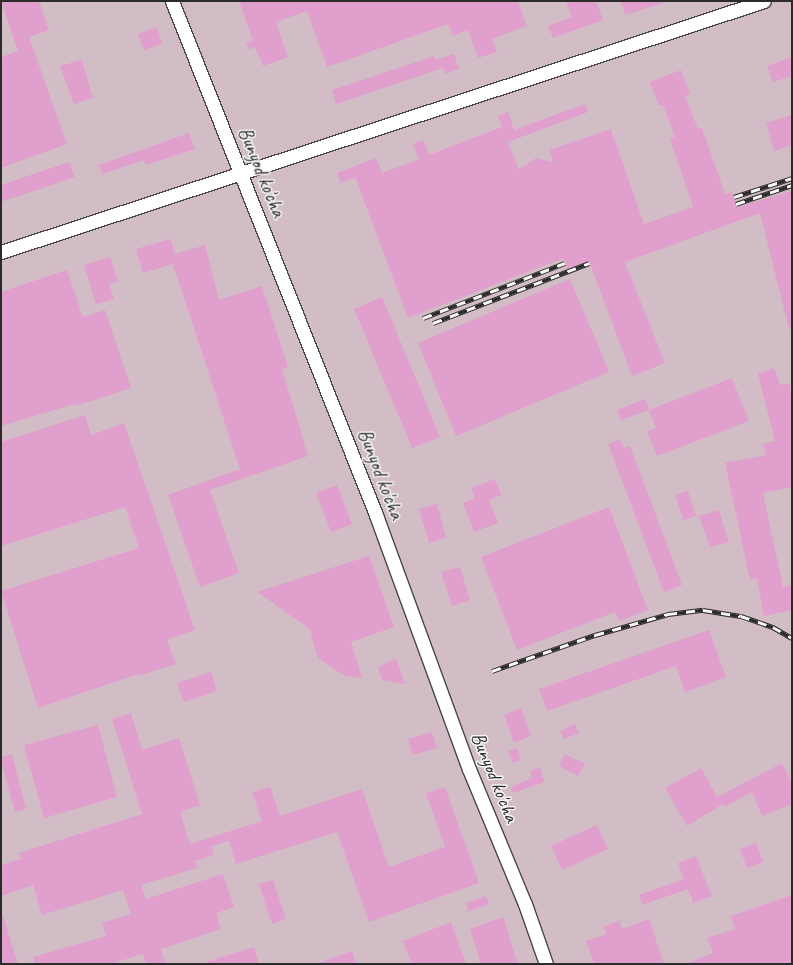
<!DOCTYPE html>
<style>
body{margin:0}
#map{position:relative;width:793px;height:965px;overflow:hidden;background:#e9dfbb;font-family:Caveat,sans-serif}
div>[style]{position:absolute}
.industrial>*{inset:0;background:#d2bdc6}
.building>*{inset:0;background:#e19fcd}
.roads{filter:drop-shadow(1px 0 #484641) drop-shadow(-1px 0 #484641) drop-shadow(0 1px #484641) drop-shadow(0 -1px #484641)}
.minor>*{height:13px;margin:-6.5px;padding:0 6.5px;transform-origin:6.5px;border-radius:6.5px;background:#fff}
.rail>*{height:4.5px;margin-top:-2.25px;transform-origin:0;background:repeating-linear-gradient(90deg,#f6f6f2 0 9px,#2b2b2b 0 18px);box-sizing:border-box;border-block:1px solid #2b2b2b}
span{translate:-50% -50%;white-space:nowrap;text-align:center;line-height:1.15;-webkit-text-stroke:3px #f6f6f2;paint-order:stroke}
.street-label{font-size:20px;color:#2b2b2b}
.frame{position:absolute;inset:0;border:2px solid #2b2b2b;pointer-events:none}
</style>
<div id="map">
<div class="industrial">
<div style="clip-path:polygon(1px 1px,792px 1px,792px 964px,1px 964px)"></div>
</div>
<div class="building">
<div style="clip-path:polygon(1px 1px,39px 1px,49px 30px,29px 37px,67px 144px,1px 168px,1px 57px,18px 51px)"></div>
<div style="clip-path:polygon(239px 1px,518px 1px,527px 26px,492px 39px,497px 52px,478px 58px,468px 30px,453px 36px,448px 24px,327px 67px,307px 11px,276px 22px,288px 57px,263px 66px,255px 47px,249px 50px,246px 43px,253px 40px)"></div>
<div style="clip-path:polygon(566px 1px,596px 1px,603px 20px,553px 38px,548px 26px,572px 17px)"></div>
<div style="clip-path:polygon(621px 1px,663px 1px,663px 3px,625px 15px)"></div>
<div style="clip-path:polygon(157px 27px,162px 44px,144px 50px,138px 34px)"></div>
<div style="clip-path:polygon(454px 54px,459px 69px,445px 74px,443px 68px,336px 104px,332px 90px,434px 56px,435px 60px)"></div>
<div style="clip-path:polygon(792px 57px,792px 76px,772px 82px,767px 66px)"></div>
<div style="clip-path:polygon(82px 60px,93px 98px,74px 104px,60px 66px)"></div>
<div style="clip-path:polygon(681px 70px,690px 94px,685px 96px,698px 129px,702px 128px,725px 194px,732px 192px,737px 207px,792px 191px,792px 328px,789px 329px,760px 213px,625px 262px,665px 363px,632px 376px,589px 261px,567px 269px,564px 258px,408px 318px,355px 177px,341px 183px,337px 173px,376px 158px,382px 173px,419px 159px,413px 144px,423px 140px,429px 155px,502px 127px,498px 116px,508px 112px,514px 130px,585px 104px,588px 112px,508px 142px,519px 170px,536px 158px,553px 162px,549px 150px,611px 129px,644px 224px,693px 207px,670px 139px,675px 137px,663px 105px,659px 106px,650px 82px)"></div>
<div style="clip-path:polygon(792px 115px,792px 145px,774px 151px,766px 123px)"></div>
<div style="clip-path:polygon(189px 133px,195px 149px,146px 165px,144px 160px,102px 174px,99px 165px)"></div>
<div style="clip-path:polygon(69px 162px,75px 177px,1px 202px,1px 185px)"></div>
<div style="clip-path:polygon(171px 239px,175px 254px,205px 245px,219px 300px,262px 286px,288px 367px,282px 369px,308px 456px,210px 490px,239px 573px,200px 587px,168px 495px,240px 469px,173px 264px,143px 273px,136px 249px)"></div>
<div style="clip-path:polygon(110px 257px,118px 281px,109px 284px,114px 299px,96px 304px,84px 265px)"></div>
<div style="clip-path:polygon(67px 270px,83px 317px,105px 310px,131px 388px,76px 406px,75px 404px,1px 426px,1px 292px)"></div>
<div style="clip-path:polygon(570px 279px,609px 372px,456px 436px,418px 343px)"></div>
<div style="clip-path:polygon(382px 297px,440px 437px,412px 448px,354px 309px)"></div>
<div style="clip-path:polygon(774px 368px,780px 385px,789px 383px,792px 397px,792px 487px,763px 493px,783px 587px,792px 585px,792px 610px,764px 616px,757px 578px,750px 580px,725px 463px,766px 455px,763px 444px,775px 441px,758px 374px)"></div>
<div style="clip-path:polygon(732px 378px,749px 421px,657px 456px,647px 431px,656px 428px,649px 410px)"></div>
<div style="clip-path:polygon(645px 399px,649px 410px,621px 420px,617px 410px)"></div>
<div style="clip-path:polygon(85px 415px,91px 435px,124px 423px,195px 630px,167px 640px,176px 664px,138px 676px,138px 674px,38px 708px,1px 591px,139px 548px,125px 507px,1px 546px,1px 442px)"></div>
<div style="clip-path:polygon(620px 439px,624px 448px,630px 446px,682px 585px,664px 592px,608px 444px)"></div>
<div style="clip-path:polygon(495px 479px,501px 495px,489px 500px,498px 523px,474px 532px,463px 503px,475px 498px,471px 488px)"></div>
<div style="clip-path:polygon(337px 485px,352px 524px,331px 532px,316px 493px)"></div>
<div style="clip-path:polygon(688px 491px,696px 516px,683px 520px,675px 495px)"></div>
<div style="clip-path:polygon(437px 504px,446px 538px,429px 543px,419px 509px)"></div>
<div style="clip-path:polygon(609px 507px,648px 610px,619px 621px,615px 612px,517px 650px,481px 557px)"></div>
<div style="clip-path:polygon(719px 510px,729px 542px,710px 547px,699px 516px)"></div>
<div style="clip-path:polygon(369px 556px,394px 627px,351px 642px,362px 678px,343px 675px,317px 657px,310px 629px,257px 592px)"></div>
<div style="clip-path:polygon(460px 567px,470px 600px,452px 606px,441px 572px)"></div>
<div style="clip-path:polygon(709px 630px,726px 677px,685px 692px,676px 666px,547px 711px,539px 689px)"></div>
<div style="clip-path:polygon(396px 659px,405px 684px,382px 680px,378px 667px)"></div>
<div style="clip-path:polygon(211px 672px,217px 691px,184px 702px,177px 683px)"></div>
<div style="clip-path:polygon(521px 708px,531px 736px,514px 743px,504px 715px)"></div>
<div style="clip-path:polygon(131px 713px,142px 750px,179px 738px,200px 805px,180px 812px,190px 844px,262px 821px,252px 792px,270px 787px,280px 816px,362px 789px,389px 867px,445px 847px,426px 793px,445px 787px,479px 883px,369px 922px,337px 832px,236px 864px,229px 841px,211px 846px,214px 855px,195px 861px,197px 868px,141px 885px,146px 899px,223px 874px,234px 907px,216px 913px,221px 929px,161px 949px,166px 964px,146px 964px,143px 954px,110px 964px,35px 964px,33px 957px,106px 936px,102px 923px,131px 914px,123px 890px,42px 915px,33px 885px,1px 896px,1px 865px,21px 859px,19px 853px,142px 814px,112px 719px)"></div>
<div style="clip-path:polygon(575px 724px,579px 733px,564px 739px,560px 731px)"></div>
<div style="clip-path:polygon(98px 725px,117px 797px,44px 818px,24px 745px)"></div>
<div style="clip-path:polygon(432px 732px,437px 748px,413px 755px,408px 739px)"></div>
<div style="clip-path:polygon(517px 748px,521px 760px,513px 763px,508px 751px)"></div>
<div style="clip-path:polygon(12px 754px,26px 809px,15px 812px,1px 761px,1px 757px)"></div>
<div style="clip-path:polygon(565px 754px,585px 764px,578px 776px,559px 766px)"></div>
<div style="clip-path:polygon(782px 763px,792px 784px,792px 804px,762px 816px,752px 792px,725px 807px,723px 804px,687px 826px,665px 788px,701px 768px,717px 797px)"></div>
<div style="clip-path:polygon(540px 767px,544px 782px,513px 793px,511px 787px,532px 778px,530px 771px)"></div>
<div style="clip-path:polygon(597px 825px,608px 849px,562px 870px,551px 846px)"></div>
<div style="clip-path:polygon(756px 843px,763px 862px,747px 868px,740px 849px)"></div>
<div style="clip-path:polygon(696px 856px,712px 896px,693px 903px,688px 889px,642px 905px,639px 895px,684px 879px,678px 863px)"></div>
<div style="clip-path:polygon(273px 880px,286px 919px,272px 924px,259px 884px)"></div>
<div style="clip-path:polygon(792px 895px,792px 964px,685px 964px,713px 953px,707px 938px,735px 929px,731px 916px)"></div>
<div style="clip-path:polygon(486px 896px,489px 904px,469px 911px,466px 903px)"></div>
<div style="clip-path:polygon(1px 916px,3px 916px,18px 964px,1px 964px)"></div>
<div style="clip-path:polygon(503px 917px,518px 964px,481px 964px,470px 929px)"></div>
<div style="clip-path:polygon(649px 919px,664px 964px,594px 964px,586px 941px,606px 934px,604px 926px,619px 921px,622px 929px)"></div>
<div style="clip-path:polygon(451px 922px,466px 964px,412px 964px,403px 941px)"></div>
<div style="clip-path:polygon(254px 947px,259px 964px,206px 964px,206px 962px)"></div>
<div style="clip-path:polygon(352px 951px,356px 964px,320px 964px,319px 963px)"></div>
</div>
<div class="roads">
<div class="minor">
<div style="left:172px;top:1px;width:553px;rotate:68.35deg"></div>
<div style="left:376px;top:515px;width:270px;rotate:69.9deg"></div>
<div style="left:469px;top:769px;width:146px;rotate:67.5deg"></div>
<div style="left:525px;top:904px;width:64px;rotate:70.7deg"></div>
<div style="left:1px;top:252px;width:803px;rotate:-18.21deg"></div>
</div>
</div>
<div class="rail">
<div style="left:734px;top:197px;width:61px;rotate:-18.1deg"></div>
<div style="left:736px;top:204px;width:59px;rotate:-18.7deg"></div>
<div style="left:423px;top:318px;width:152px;rotate:-21.2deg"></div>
<div style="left:433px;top:323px;width:167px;rotate:-21deg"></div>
<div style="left:492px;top:671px;width:109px;rotate:-19.3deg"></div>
<div style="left:595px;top:635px;width:76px;rotate:-16deg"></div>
<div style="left:668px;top:614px;width:35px;rotate:-7deg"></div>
<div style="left:703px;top:610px;width:38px;rotate:9deg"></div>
<div style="left:741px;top:616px;width:34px;rotate:19deg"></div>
<div style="left:773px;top:627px;width:22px;rotate:30deg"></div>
</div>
<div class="street-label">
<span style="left:262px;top:172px;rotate:68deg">Bunyod ko'cha</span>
<span style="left:381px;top:474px;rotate:69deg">Bunyod ko'cha</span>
<span style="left:495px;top:777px;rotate:68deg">Bunyod ko'cha</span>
</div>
<div class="frame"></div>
</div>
